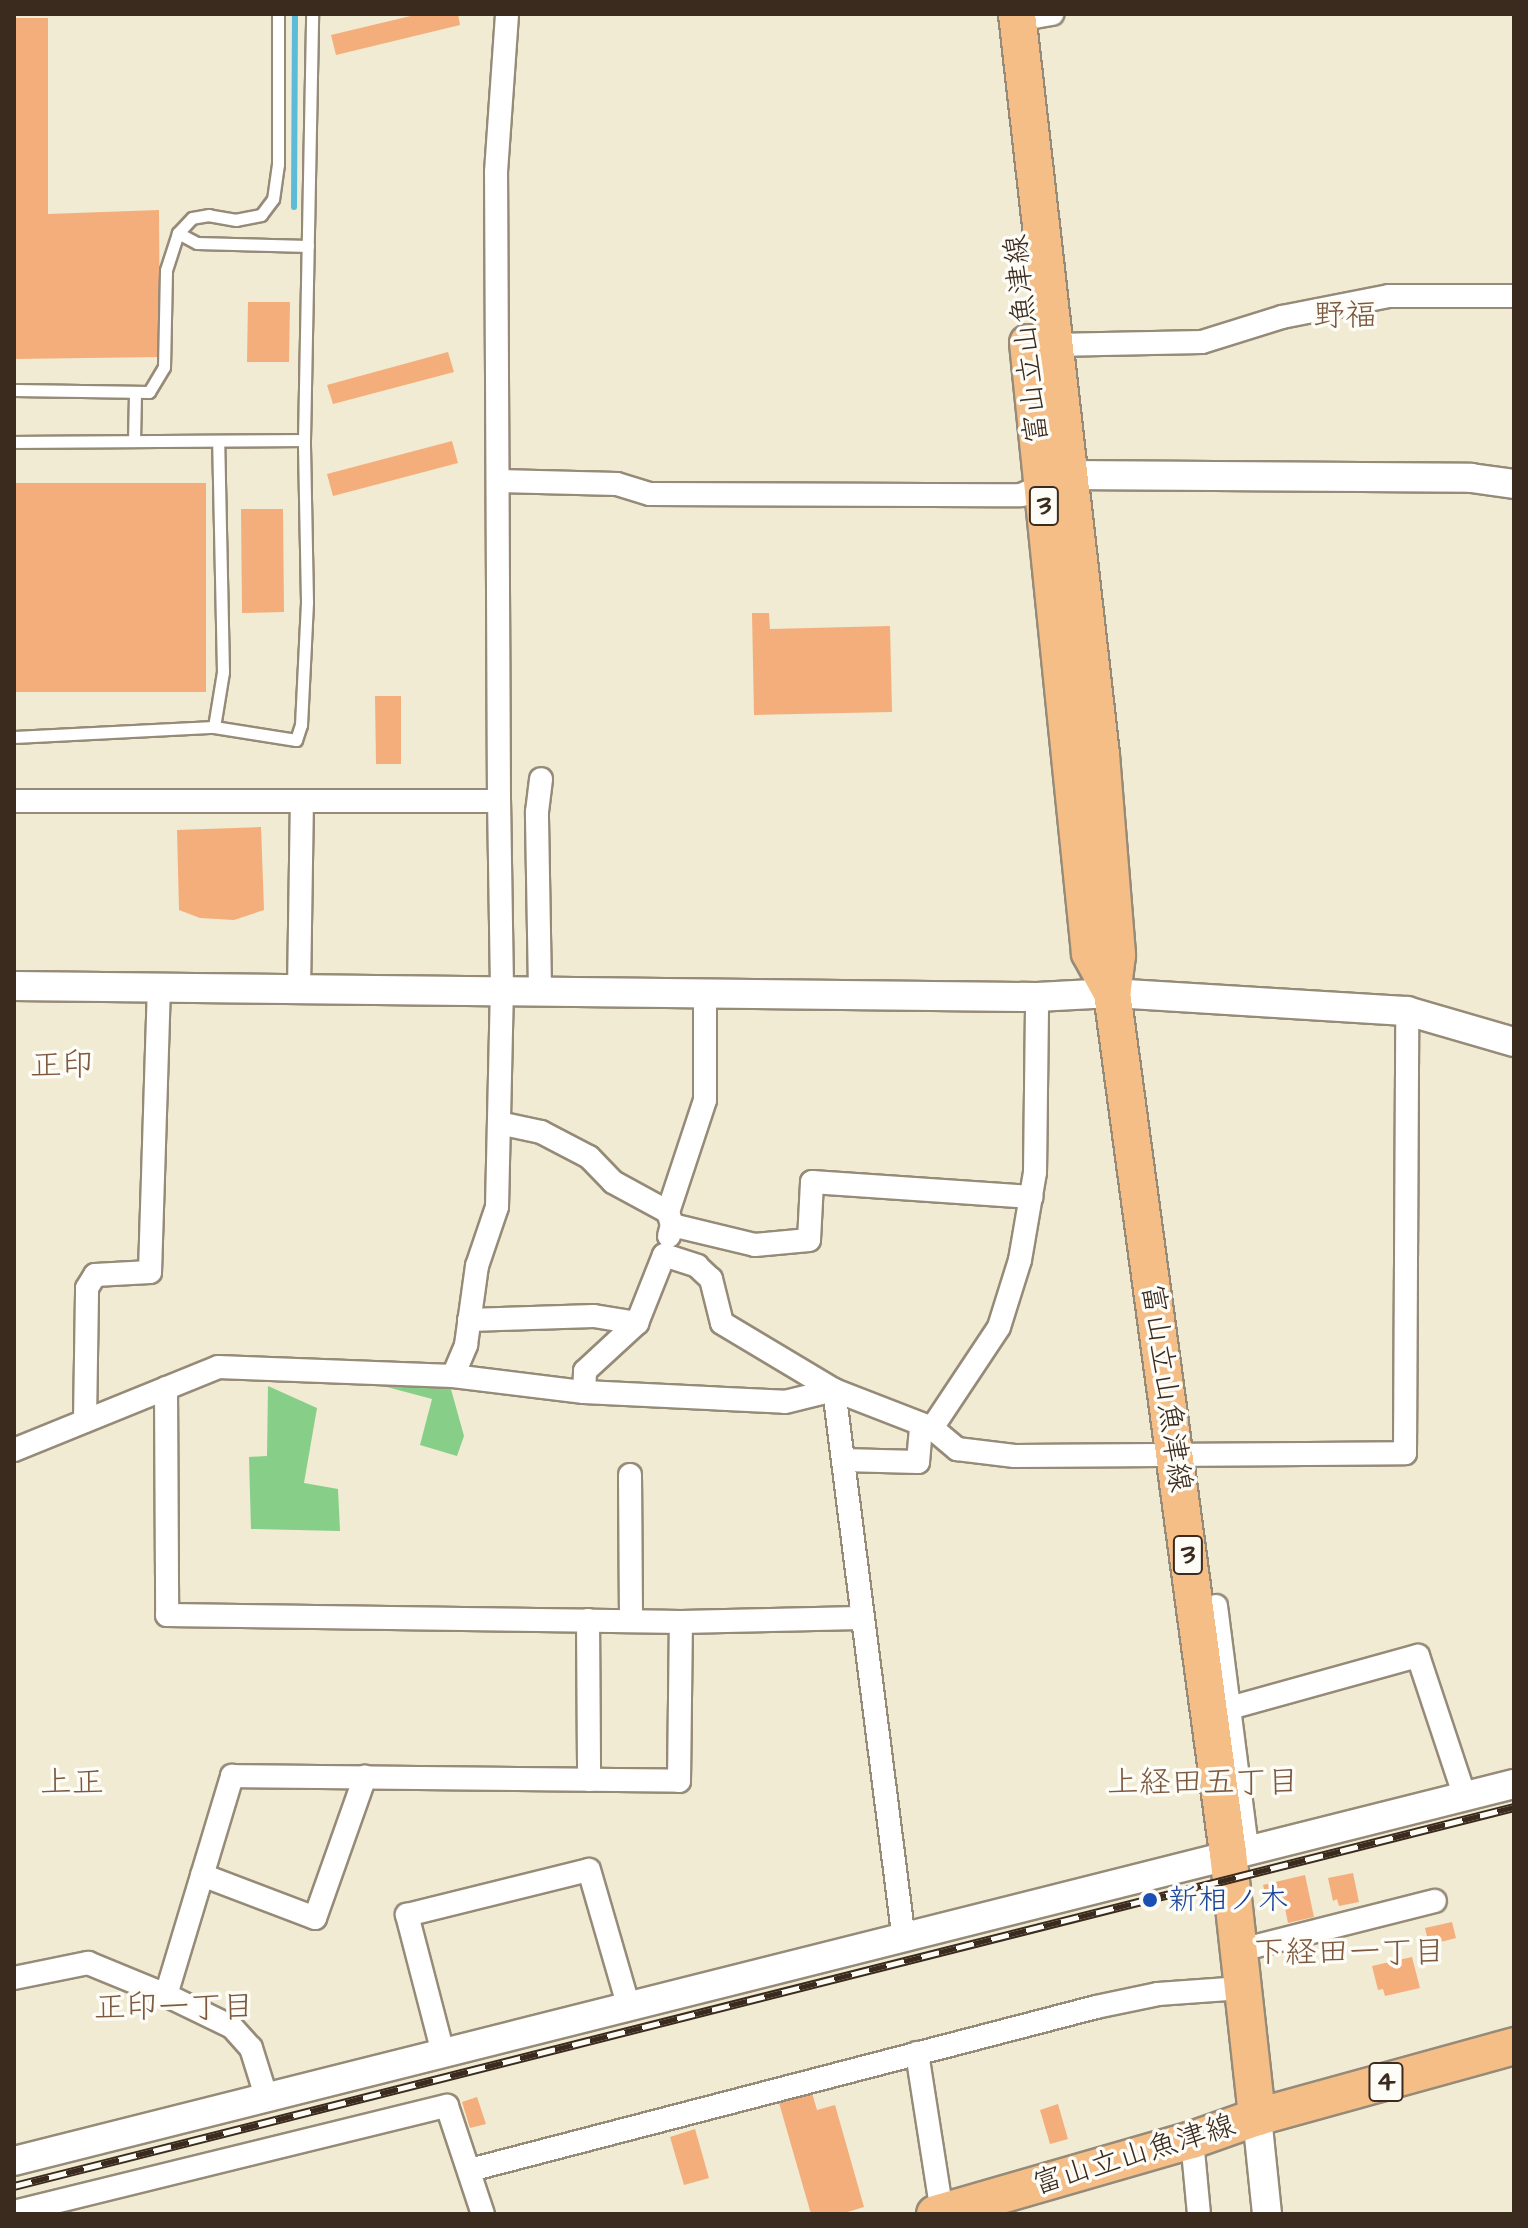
<!DOCTYPE html>
<meta charset="utf-8">
<style>
body{margin:0}
#map{position:relative;width:1528px;height:2228px;overflow:hidden;background:#f0ebd2;font-family:"Architects Daughter","Klee One",sans-serif}
div>[style]{position:absolute}
.green>*{inset:0;background:#87ce89}
.stream>*{height:6px;margin:-3px;padding:0 3px;transform-origin:3px;border-radius:3px;background:#5bbbd9}
.building>*{inset:0;background:#f4ae7b}
.roads{filter:drop-shadow(2px 0 #968a78) drop-shadow(-2px 0 #968a78) drop-shadow(0 2px #968a78) drop-shadow(0 -2px #968a78)}
.service>*{height:11px;margin:-5.5px;padding:0 5.5px;transform-origin:5.5px;border-radius:5.5px;background:#fff}
.minor>*{height:22px;margin:-11px;padding:0 11px;transform-origin:11px;border-radius:11px;background:#fff}
.tertiary>*{height:28px;margin:-14px;padding:0 14px;transform-origin:14px;border-radius:14px;background:#fff}
.primary>*{height:36px;margin:-18px;padding:0 18px;transform-origin:18px;border-radius:18px;background:#f6be87}
.rail>*{height:9px;margin-top:-4.5px;transform-origin:0;background:repeating-linear-gradient(90deg,#fdfcf7 0 18px,#3b2a1e 0 36px);box-sizing:border-box;border-block:2px solid #3b2a1e}
.dots>*{width:22px;height:22px;translate:-50% -50%;box-sizing:border-box;border:4px solid #fdfcf7;border-radius:50%}
span{translate:-50% -50%;white-space:nowrap;text-align:center;line-height:1.15;-webkit-text-stroke:7px #fdfcf7;paint-order:stroke}
.shield-label span{padding:2px 6px;background:#fdfcf7;border:2px solid;border-radius:6px;-webkit-text-stroke-width:0}
.shield-label{font-size:28px;color:#3b2a1e;font-weight:700}
.street-label{font-size:30px;color:#3b2a1e}
.transit-label{font-size:30px;color:#164399}
.left{translate:0 -50%;text-align:left}
.neighbourhood-label{font-size:32px;color:#7c583f}
.frame{position:absolute;inset:0;border:16px solid #3b2a1e;pointer-events:none}
</style>
<div id="map">
<div class="green">
<div style="clip-path:polygon(449px 1382px,464px 1436px,457px 1456px,420px 1445px,432px 1399px,372px 1383px)"></div>
<div style="clip-path:polygon(268px 1386px,317px 1408px,304px 1483px,338px 1489px,340px 1531px,251px 1529px,249px 1457px,267px 1456px)"></div>
</div>
<div class="stream">
<div style="left:294px;top:207px;width:193px;rotate:-89.7deg"></div>
</div>
<div class="building">
<div style="clip-path:polygon(419px 14px,458px 14px,460px 25px,336px 55px,331px 35px)"></div>
<div style="clip-path:polygon(14px 18px,48px 18px,48px 214px,159px 210px,160px 357px,14px 359px)"></div>
<div style="clip-path:polygon(248px 302px,290px 302px,289px 362px,247px 362px)"></div>
<div style="clip-path:polygon(448px 352px,454px 372px,333px 404px,327px 385px)"></div>
<div style="clip-path:polygon(452px 441px,458px 463px,333px 496px,327px 474px)"></div>
<div style="clip-path:polygon(14px 483px,206px 483px,206px 692px,14px 692px)"></div>
<div style="clip-path:polygon(241px 509px,283px 509px,284px 612px,242px 613px)"></div>
<div style="clip-path:polygon(752px 613px,769px 613px,770px 629px,890px 626px,892px 712px,754px 715px)"></div>
<div style="clip-path:polygon(375px 696px,401px 696px,401px 764px,376px 764px)"></div>
<div style="clip-path:polygon(261px 827px,264px 910px,234px 920px,200px 918px,179px 910px,177px 830px)"></div>
<div style="clip-path:polygon(1353px 1873px,1359px 1902px,1339px 1906px,1337px 1899px,1333px 1901px,1328px 1878px)"></div>
<div style="clip-path:polygon(1305px 1875px,1314px 1917px,1288px 1923px,1283px 1898px,1267px 1901px,1263px 1885px)"></div>
<div style="clip-path:polygon(1452px 1922px,1456px 1938px,1429px 1945px,1425px 1928px)"></div>
<div style="clip-path:polygon(1412px 1957px,1420px 1988px,1385px 1996px,1383px 1989px,1378px 1990px,1372px 1966px)"></div>
<div style="clip-path:polygon(812px 2093px,817px 2110px,835px 2105px,864px 2207px,841px 2214px,811px 2214px,779px 2103px)"></div>
<div style="clip-path:polygon(477px 2097px,486px 2124px,470px 2128px,462px 2102px)"></div>
<div style="clip-path:polygon(1058px 2104px,1068px 2139px,1050px 2144px,1040px 2110px)"></div>
<div style="clip-path:polygon(695px 2129px,709px 2178px,684px 2185px,670px 2137px)"></div>
</div>
<div class="roads">
<div class="service">
<div style="left:278px;top:14px;width:150px;rotate:90deg"></div>
<div style="left:278px;top:164px;width:35px;rotate:98deg"></div>
<div style="left:273px;top:199px;width:20px;rotate:127deg"></div>
<div style="left:261px;top:215px;width:25px;rotate:169deg"></div>
<div style="left:236px;top:220px;width:27px;rotate:-170deg"></div>
<div style="left:209px;top:215px;width:17px;rotate:170deg"></div>
<div style="left:192px;top:218px;width:21px;rotate:133deg"></div>
<div style="left:178px;top:233px;width:21px;rotate:28deg"></div>
<div style="left:197px;top:243px;width:111px;rotate:1.5deg"></div>
<div style="left:14px;top:390px;width:135px;rotate:0.8deg"></div>
<div style="left:149px;top:392px;width:29px;rotate:-59deg"></div>
<div style="left:164px;top:367px;width:97px;rotate:-88.8deg"></div>
<div style="left:166px;top:270px;width:39px;rotate:-72deg"></div>
<div style="left:134px;top:441px;width:49px;rotate:-88.8deg"></div>
<div style="left:14px;top:442px;width:290px;rotate:-0.4deg"></div>
<div style="left:214px;top:727px;width:56px;rotate:-80.7deg"></div>
<div style="left:223px;top:672px;width:231px;rotate:-91.2deg"></div>
<div style="left:14px;top:737px;width:200px;rotate:-2.9deg"></div>
<div style="left:214px;top:727px;width:83px;rotate:9deg"></div>
<div style="left:296px;top:740px;width:16px;rotate:-72deg"></div>
<div style="left:301px;top:725px;width:123px;rotate:-87.2deg"></div>
<div style="left:307px;top:602px;width:162px;rotate:-91.1deg"></div>
<div style="left:304px;top:440px;width:426px;rotate:-88.9deg"></div>
</div>
<div class="minor">
<div style="left:1017px;top:20px;width:36px;rotate:-10deg"></div>
<div style="left:1053px;top:345px;width:149px;rotate:-1.2deg"></div>
<div style="left:1202px;top:342px;width:84px;rotate:-17.4deg"></div>
<div style="left:1282px;top:317px;width:109px;rotate:-11.1deg"></div>
<div style="left:1389px;top:296px;width:125px"></div>
<div style="left:499px;top:481px;width:118px;rotate:1.5deg"></div>
<div style="left:617px;top:484px;width:34px;rotate:17deg"></div>
<div style="left:650px;top:494px;width:371px;rotate:0.2deg"></div>
<div style="left:1021px;top:495px;width:34px;rotate:-23deg"></div>
<div style="left:14px;top:801px;width:485px"></div>
<div style="left:499px;top:801px;width:629px;rotate:-90.27deg"></div>
<div style="left:496px;top:172px;width:158px;rotate:-86deg"></div>
<div style="left:299px;top:989px;width:186px;rotate:-89.1deg"></div>
<div style="left:540px;top:990px;width:178px;rotate:-91deg"></div>
<div style="left:537px;top:812px;width:33px;rotate:-83deg"></div>
<div style="left:499px;top:1123px;width:43px;rotate:12.1deg"></div>
<div style="left:541px;top:1132px;width:54px;rotate:27.5deg"></div>
<div style="left:589px;top:1157px;width:35px;rotate:46deg"></div>
<div style="left:613px;top:1182px;width:63px;rotate:28.6deg"></div>
<div style="left:672px;top:1225px;width:85px;rotate:13.5deg"></div>
<div style="left:755px;top:1245px;width:54px;rotate:-5.3deg"></div>
<div style="left:809px;top:1240px;width:58px;rotate:-87deg"></div>
<div style="left:812px;top:1182px;width:220px;rotate:3.9deg"></div>
<div style="left:669px;top:1236px;width:11px;rotate:-75deg"></div>
<div style="left:672px;top:1225px;width:14px;rotate:-107deg"></div>
<div style="left:668px;top:1212px;width:118px;rotate:-71.7deg"></div>
<div style="left:705px;top:1100px;width:108px;rotate:-90deg"></div>
<div style="left:469px;top:1320px;width:125px;rotate:-1.8deg"></div>
<div style="left:594px;top:1316px;width:44px;rotate:9.2deg"></div>
<div style="left:453px;top:1376px;width:34px;rotate:-67deg"></div>
<div style="left:466px;top:1345px;width:80px;rotate:-82.1deg"></div>
<div style="left:477px;top:1266px;width:62px;rotate:-71.3deg"></div>
<div style="left:497px;top:1207px;width:218px;rotate:-88.7deg"></div>
<div style="left:502px;top:989px;width:188px;rotate:-90.9deg"></div>
<div style="left:166px;top:1388px;width:227px;rotate:89.7deg"></div>
<div style="left:167px;top:1615px;width:514px;rotate:0.78deg"></div>
<div style="left:681px;top:1622px;width:179px;rotate:-1.3deg"></div>
<div style="left:834px;top:1390px;width:554px;rotate:82.75deg"></div>
<div style="left:584px;top:1392px;width:21px;rotate:-87deg"></div>
<div style="left:585px;top:1371px;width:71px;rotate:-42.7deg"></div>
<div style="left:637px;top:1323px;width:73px;rotate:-68.3deg"></div>
<div style="left:664px;top:1255px;width:35px;rotate:18deg"></div>
<div style="left:697px;top:1266px;width:19px;rotate:43deg"></div>
<div style="left:711px;top:1279px;width:45px;rotate:76deg"></div>
<div style="left:722px;top:1323px;width:131px;rotate:30.9deg"></div>
<div style="left:834px;top:1390px;width:105px;rotate:21.2deg"></div>
<div style="left:932px;top:1428px;width:33px;rotate:40deg"></div>
<div style="left:957px;top:1449px;width:58px;rotate:6.9deg"></div>
<div style="left:1015px;top:1456px;width:390px;rotate:-0.4deg"></div>
<div style="left:1405px;top:1453px;width:442px;rotate:-89.7deg"></div>
<div style="left:85px;top:1421px;width:133px;rotate:-89.1deg"></div>
<div style="left:87px;top:1288px;width:15px;rotate:-58deg"></div>
<div style="left:95px;top:1275px;width:55px;rotate:-3.1deg"></div>
<div style="left:150px;top:1272px;width:284px;rotate:-88.2deg"></div>
<div style="left:932px;top:1428px;width:121px;rotate:-56.4deg"></div>
<div style="left:999px;top:1327px;width:70px;rotate:-72.6deg"></div>
<div style="left:1020px;top:1260px;width:89px;rotate:-80.3deg"></div>
<div style="left:1035px;top:1172px;width:175px;rotate:-89.3deg"></div>
<div style="left:14px;top:1450px;width:220px;rotate:-22.1deg"></div>
<div style="left:218px;top:1367px;width:235px;rotate:2.2deg"></div>
<div style="left:453px;top:1376px;width:132px;rotate:7deg"></div>
<div style="left:584px;top:1392px;width:201px;rotate:2.8deg"></div>
<div style="left:785px;top:1402px;width:50px;rotate:-13.8deg"></div>
<div style="left:843px;top:1460px;width:75px;rotate:1.5deg"></div>
<div style="left:918px;top:1462px;width:38px;rotate:-85deg"></div>
<div style="left:630px;top:1475px;width:146px;rotate:89.6deg"></div>
<div style="left:1216px;top:1606px;width:245px;rotate:82.7deg"></div>
<div style="left:588px;top:1620px;width:160px;rotate:89.6deg"></div>
<div style="left:1230px;top:1708px;width:195px;rotate:-15.5deg"></div>
<div style="left:1418px;top:1656px;width:149px;rotate:71.6deg"></div>
<div style="left:202px;top:1875px;width:121px;rotate:20.8deg"></div>
<div style="left:315px;top:1918px;width:150px;rotate:-70.5deg"></div>
<div style="left:1237px;top:1951px;width:204px;rotate:-14.2deg"></div>
<div style="left:14px;top:1978px;width:76px;rotate:-11.5deg"></div>
<div style="left:88px;top:1963px;width:84px;rotate:22.3deg"></div>
<div style="left:166px;top:1995px;width:73px;rotate:25.9deg"></div>
<div style="left:232px;top:2027px;width:28px;rotate:48deg"></div>
<div style="left:251px;top:2048px;width:50px;rotate:72.6deg"></div>
<div style="left:166px;top:1995px;width:229px;rotate:-73.2deg"></div>
<div style="left:232px;top:1776px;width:447px;rotate:0.6deg"></div>
<div style="left:679px;top:1781px;width:159px;rotate:-89.3deg"></div>
<div style="left:443px;top:2053px;width:143px;rotate:-104.6deg"></div>
<div style="left:407px;top:1915px;width:187px;rotate:-13.9deg"></div>
<div style="left:589px;top:1870px;width:144px;rotate:73.8deg"></div>
<div style="left:917px;top:2053px;width:161px;rotate:81.1deg"></div>
<div style="left:1192px;top:2140px;width:74px;rotate:84.6deg"></div>
<div style="left:470px;top:2170px;width:647px;rotate:-14.59deg"></div>
<div style="left:1096px;top:2007px;width:63px;rotate:-11.8deg"></div>
<div style="left:1158px;top:1994px;width:84px;rotate:-4.1deg"></div>
<div style="left:14px;top:2212px;width:446px;rotate:-13.8deg"></div>
<div style="left:447px;top:2106px;width:114px;rotate:71.6deg"></div>
</div>
<div class="tertiary">
<div style="left:1068px;top:475px;width:403px;rotate:0.4deg"></div>
<div style="left:1471px;top:478px;width:43px;rotate:7.9deg"></div>
<div style="left:14px;top:986px;width:1023px;rotate:0.62deg"></div>
<div style="left:1037px;top:997px;width:75px;rotate:-3.1deg"></div>
<div style="left:1112px;top:993px;width:296px;rotate:3.5deg"></div>
<div style="left:1407px;top:1011px;width:111px;rotate:16.2deg"></div>
<div style="left:1257px;top:2117px;width:98px;rotate:84.1deg"></div>
<div style="left:14px;top:2161px;width:1547px;rotate:-14.11deg"></div>
</div>
<div class="primary">
<div style="left:1017px;top:14px;width:746px;rotate:83.53deg"></div>
<div style="left:1101px;top:755px;width:201px;rotate:85.4deg"></div>
<div style="left:1117px;top:955px;width:38px;rotate:97deg"></div>
<div style="left:1112px;top:993px;width:868px;rotate:82.32deg"></div>
<div style="left:1228px;top:1853px;width:266px;rotate:83.7deg"></div>
<div style="left:1028px;top:343px;width:613px;rotate:84.2deg"></div>
<div style="left:1090px;top:953px;width:46px;rotate:61.2deg"></div>
<div style="left:935px;top:2214px;width:267px;rotate:-16.1deg"></div>
<div style="left:1192px;top:2140px;width:69px;rotate:-19.5deg"></div>
<div style="left:1257px;top:2117px;width:267px;rotate:-15.4deg"></div>
</div>
</div>
<div class="rail">
<div style="left:14px;top:2186px;width:1547px;rotate:-14.18deg"></div>
</div>
<div class="dots">
<div style="left:1150px;top:1900px;background:#1a4fb4"></div>
</div>
<div class="shield-label">
<span style="left:1044px;top:506px">3</span>
<span style="left:1188px;top:1555px">3</span>
<span style="left:1386px;top:2082px">4</span>
</div>
<div class="street-label">
<span style="left:1027px;top:339px;rotate:-96deg">富山立山魚津線</span>
<span style="left:1166px;top:1388px;rotate:82deg">富山立山魚津線</span>
<span style="left:1134px;top:2155px;rotate:-17deg">富山立山魚津線</span>
</div>
<div class="transit-label">
<span class="left" style="left:1168px;top:1900px">新相ノ木</span>
</div>
<div class="neighbourhood-label">
<span style="left:1345px;top:316px">野福</span>
<span style="left:62px;top:1066px">正印</span>
<span style="left:72px;top:1783px">上正</span>
<span style="left:1203px;top:1783px">上経田五丁目</span>
<span style="left:1349px;top:1953px">下経田一丁目</span>
<span style="left:174px;top:2008px">正印一丁目</span>
</div>
<div class="frame"></div>
</div>
